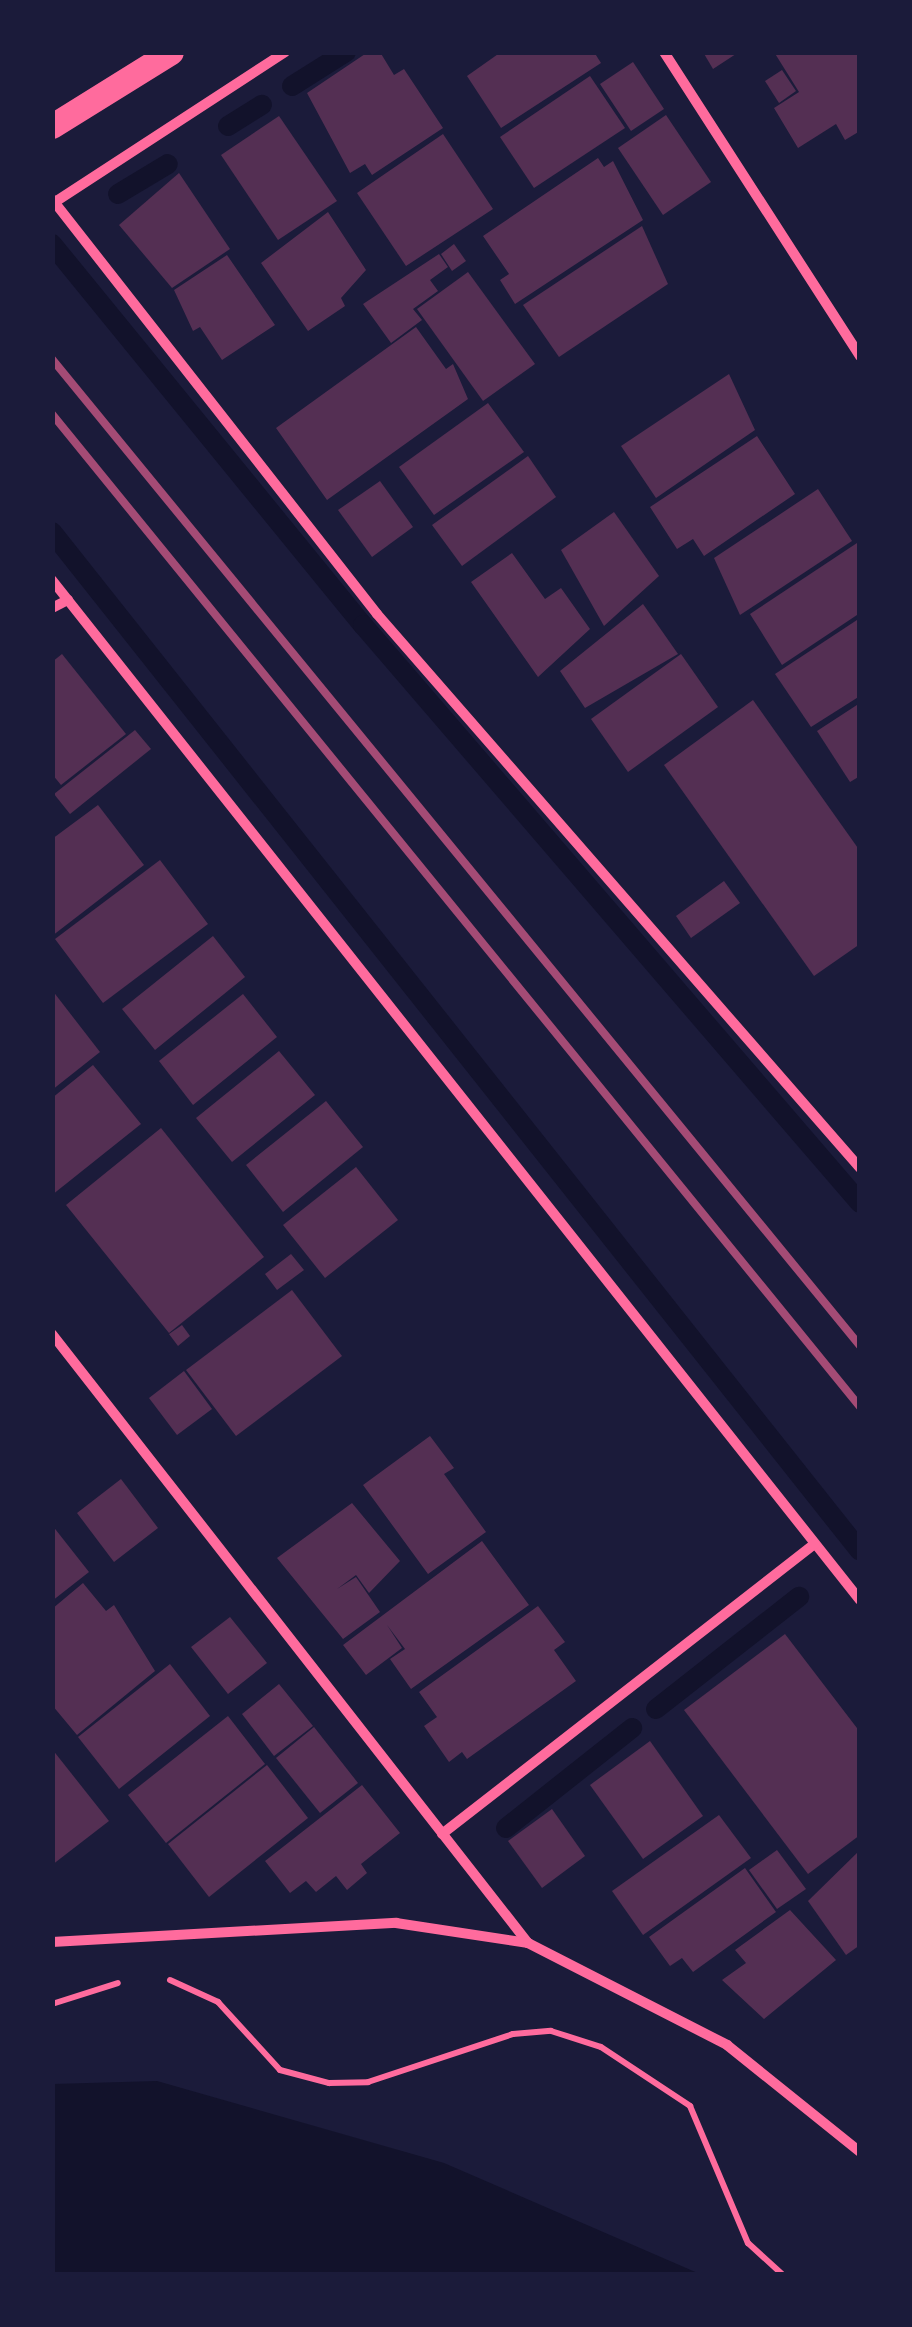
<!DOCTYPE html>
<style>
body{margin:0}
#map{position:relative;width:912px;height:2327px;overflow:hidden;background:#1b1b3a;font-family:Jost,sans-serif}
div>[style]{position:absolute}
.water>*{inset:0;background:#12122b}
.stream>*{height:20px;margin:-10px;padding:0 10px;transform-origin:10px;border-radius:10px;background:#12122b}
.building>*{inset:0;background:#542f53}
.path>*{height:6px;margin:-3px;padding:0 3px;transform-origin:3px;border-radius:3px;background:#ff6b9d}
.minor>*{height:10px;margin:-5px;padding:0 5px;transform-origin:5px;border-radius:5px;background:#ff6b9d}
.primary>*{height:25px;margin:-12.5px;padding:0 12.5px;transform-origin:12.5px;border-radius:12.5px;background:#ff6b9d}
.rail>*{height:8px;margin:-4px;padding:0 4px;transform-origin:4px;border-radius:4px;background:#a44b75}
span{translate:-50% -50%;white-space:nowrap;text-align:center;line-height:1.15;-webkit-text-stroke:9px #1b1b3a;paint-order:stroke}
.frame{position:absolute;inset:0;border:55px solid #1b1b3a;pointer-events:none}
</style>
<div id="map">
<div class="water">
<div style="clip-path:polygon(157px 2081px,444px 2163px,700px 2274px,53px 2274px,53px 2084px)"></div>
</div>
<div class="stream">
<div style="left:292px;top:86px;width:64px;rotate:-32.2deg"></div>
<div style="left:228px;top:126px;width:40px;rotate:-32deg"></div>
<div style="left:118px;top:194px;width:58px;rotate:-31deg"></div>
<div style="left:52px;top:244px;width:492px;rotate:50.8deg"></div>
<div style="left:363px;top:625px;width:762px;rotate:49.31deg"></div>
<div style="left:52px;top:532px;width:1300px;rotate:51.59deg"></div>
<div style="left:656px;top:1709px;width:182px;rotate:-38.1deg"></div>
<div style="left:506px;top:1828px;width:161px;rotate:-38.4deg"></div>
</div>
<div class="building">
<div style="clip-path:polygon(368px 52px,380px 52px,394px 75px,404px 69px,443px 128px,372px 175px,365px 164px,350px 173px,307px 93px)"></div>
<div style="clip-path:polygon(501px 52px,594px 52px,601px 63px,501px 128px,467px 76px)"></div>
<div style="clip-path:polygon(703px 52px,739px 52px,713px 69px)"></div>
<div style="clip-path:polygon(774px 52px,860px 52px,860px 131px,845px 140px,836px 124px,798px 148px,774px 108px,799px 92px)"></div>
<div style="clip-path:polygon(633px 62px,664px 109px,631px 131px,600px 84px)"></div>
<div style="clip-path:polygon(782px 70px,796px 91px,779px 103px,765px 81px)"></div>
<div style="clip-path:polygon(590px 76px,625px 128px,534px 188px,500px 137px)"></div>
<div style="clip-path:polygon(666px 115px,711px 182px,663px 215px,618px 148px)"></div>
<div style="clip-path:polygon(279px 116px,337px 201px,278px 240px,221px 155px)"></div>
<div style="clip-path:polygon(443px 134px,493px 209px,406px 266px,357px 193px)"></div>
<div style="clip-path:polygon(598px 158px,604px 167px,613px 161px,643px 220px,515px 304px,500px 280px,509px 274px,483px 236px)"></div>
<div style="clip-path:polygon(179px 173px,230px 249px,172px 288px,119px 225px)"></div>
<div style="clip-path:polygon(328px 212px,366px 270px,341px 298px,345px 306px,308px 331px,261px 263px)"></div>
<div style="clip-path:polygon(642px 226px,668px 284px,559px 357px,523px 305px)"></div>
<div style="clip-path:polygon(454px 244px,466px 261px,452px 271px,441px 254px)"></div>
<div style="clip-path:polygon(439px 254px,448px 267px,430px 280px,438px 291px,413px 309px,422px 320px,391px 343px,363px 304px)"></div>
<div style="clip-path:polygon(227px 255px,275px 325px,222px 360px,200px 327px,193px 331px,174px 290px)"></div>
<div style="clip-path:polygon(468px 272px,535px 364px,483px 401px,417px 309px)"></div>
<div style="clip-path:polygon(416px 327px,446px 369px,453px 364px,468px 399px,327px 500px,276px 428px)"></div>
<div style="clip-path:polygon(729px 374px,755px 430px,656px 498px,621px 446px)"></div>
<div style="clip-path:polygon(488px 403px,524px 452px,434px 515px,399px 467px)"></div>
<div style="clip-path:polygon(757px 436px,795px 494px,704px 556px,693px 539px,677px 549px,650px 507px)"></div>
<div style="clip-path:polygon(528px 456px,556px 497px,462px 566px,432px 525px)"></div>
<div style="clip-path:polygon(380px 481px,413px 527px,372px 557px,338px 510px)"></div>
<div style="clip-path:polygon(818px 489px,852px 541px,740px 615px,714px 558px)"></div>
<div style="clip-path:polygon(614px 512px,659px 576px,604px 626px,561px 550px)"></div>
<div style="clip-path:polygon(860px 541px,860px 613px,782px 665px,750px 614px)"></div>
<div style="clip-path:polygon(512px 553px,545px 599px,561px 588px,590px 629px,538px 677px,471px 582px)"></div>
<div style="clip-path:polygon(643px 604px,678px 654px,585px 708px,560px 671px)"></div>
<div style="clip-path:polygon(860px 618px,860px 696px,811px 727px,775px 674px)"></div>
<div style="clip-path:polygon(62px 654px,126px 734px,61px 785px,52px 774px,52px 662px)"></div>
<div style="clip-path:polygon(681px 654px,718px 707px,628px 772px,591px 719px)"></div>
<div style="clip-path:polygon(753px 700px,860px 851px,860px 944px,814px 976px,664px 765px)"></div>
<div style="clip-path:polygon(860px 703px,860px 776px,850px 782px,817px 731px)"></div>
<div style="clip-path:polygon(135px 730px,151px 749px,70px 814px,54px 794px)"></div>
<div style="clip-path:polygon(98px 805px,144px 865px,52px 936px,52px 839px)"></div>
<div style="clip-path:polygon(160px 860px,208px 924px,103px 1003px,55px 939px)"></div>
<div style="clip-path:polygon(724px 881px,740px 903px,691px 938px,676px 916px)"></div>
<div style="clip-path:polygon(213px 936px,245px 977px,155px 1050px,122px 1009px)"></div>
<div style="clip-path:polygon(52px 990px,100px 1052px,52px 1090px)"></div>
<div style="clip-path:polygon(243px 994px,277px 1037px,193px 1105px,159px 1061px)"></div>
<div style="clip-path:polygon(279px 1051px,315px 1095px,232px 1162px,196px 1118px)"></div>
<div style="clip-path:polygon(93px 1065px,141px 1124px,52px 1195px,52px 1098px)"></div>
<div style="clip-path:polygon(326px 1101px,363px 1147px,283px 1212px,246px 1165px)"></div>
<div style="clip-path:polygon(161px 1128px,264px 1257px,169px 1333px,66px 1205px)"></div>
<div style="clip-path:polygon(356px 1167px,398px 1220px,325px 1278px,283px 1225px)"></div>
<div style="clip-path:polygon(291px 1254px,304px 1270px,277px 1290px,265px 1274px)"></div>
<div style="clip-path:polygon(292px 1290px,342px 1356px,236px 1436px,186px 1370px)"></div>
<div style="clip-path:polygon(182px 1325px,190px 1336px,178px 1346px,169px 1334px)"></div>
<div style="clip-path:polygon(184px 1371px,212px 1409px,177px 1435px,149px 1398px)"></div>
<div style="clip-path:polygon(430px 1436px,454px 1468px,444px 1474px,486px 1532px,428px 1574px,363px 1485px)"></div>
<div style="clip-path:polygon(121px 1479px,158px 1528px,114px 1562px,77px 1513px)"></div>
<div style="clip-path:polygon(352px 1503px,400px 1561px,369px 1593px,356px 1575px,337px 1589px,356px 1577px,380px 1612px,343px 1639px,277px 1558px)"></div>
<div style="clip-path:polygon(52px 1525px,89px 1572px,52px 1601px)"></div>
<div style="clip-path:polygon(482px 1541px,529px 1605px,411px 1689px,390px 1659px,405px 1649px,387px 1625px,402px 1648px,366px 1675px,343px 1645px)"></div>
<div style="clip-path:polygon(83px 1583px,106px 1611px,114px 1605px,155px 1671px,77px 1735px,52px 1705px,52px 1609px)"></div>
<div style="clip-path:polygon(538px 1606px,565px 1642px,554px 1650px,576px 1681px,467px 1759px,462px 1752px,449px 1762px,424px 1726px,437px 1717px,419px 1692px)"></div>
<div style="clip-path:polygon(230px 1617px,267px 1663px,228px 1694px,191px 1647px)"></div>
<div style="clip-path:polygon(785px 1634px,860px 1732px,860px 1835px,808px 1874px,684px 1710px)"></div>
<div style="clip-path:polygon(170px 1664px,210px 1716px,119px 1789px,78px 1737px)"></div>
<div style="clip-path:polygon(279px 1684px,313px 1726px,274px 1756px,242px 1714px)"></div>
<div style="clip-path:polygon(228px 1716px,265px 1764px,166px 1843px,128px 1795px)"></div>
<div style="clip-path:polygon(314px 1727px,358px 1783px,320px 1813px,276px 1758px)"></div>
<div style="clip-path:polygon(650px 1741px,703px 1816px,643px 1859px,590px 1785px)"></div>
<div style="clip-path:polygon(52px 1749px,109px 1821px,52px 1865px)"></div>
<div style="clip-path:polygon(267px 1765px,308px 1818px,209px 1897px,168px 1844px)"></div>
<div style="clip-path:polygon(362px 1785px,400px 1833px,361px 1864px,367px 1873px,347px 1890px,336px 1876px,316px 1892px,306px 1881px,290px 1893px,265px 1861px)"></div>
<div style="clip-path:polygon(552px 1809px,585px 1856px,542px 1888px,508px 1841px)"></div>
<div style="clip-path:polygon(719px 1815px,751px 1858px,643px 1935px,612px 1891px)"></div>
<div style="clip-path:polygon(777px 1850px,806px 1889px,777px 1909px,749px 1870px)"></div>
<div style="clip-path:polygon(860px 1850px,860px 1945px,846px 1955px,808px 1901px)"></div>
<div style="clip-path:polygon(745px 1868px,776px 1912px,693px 1972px,682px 1958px,670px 1966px,649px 1937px)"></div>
<div style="clip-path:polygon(790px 1910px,836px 1960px,764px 2019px,722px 1980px,746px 1963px,735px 1950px)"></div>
</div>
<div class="path">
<div style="left:170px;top:1980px;width:53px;rotate:24.6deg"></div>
<div style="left:218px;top:2002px;width:92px;rotate:47.6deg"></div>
<div style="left:280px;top:2070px;width:51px;rotate:14.9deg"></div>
<div style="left:329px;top:2083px;width:39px;rotate:-1deg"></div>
<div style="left:368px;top:2082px;width:153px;rotate:-18.3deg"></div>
<div style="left:513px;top:2034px;width:38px;rotate:-5deg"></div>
<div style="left:551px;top:2031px;width:52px;rotate:17.7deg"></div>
<div style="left:601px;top:2047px;width:107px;rotate:33.5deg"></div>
<div style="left:690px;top:2106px;width:149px;rotate:67.1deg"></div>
<div style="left:748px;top:2243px;width:46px;rotate:42.4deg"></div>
<div style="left:52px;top:2004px;width:69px;rotate:-17.7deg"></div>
</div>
<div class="minor">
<div style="left:664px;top:52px;width:362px;rotate:57.2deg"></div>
<div style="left:52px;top:199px;width:527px;rotate:51.93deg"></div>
<div style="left:377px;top:614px;width:735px;rotate:48.92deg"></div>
<div style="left:55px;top:202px;width:275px;rotate:-33.1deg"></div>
<div style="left:52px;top:580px;width:1301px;rotate:51.62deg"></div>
<div style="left:52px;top:608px;width:18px;rotate:-27deg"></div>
<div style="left:52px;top:1334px;width:773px;rotate:51.99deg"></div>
<div style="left:442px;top:1834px;width:472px;rotate:-37.9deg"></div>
<div style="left:52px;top:1942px;width:345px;rotate:-3.2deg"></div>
<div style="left:396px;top:1923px;width:134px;rotate:8.6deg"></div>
<div style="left:528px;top:1943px;width:224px;rotate:27.1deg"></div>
<div style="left:727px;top:2045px;width:171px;rotate:38.8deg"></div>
</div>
<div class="primary">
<div style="left:52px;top:126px;width:140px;rotate:-31.9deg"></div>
</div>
<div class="rail">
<div style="left:52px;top:359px;width:1276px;rotate:50.69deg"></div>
<div style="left:52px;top:414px;width:1280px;rotate:50.86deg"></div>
</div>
<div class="frame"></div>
</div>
